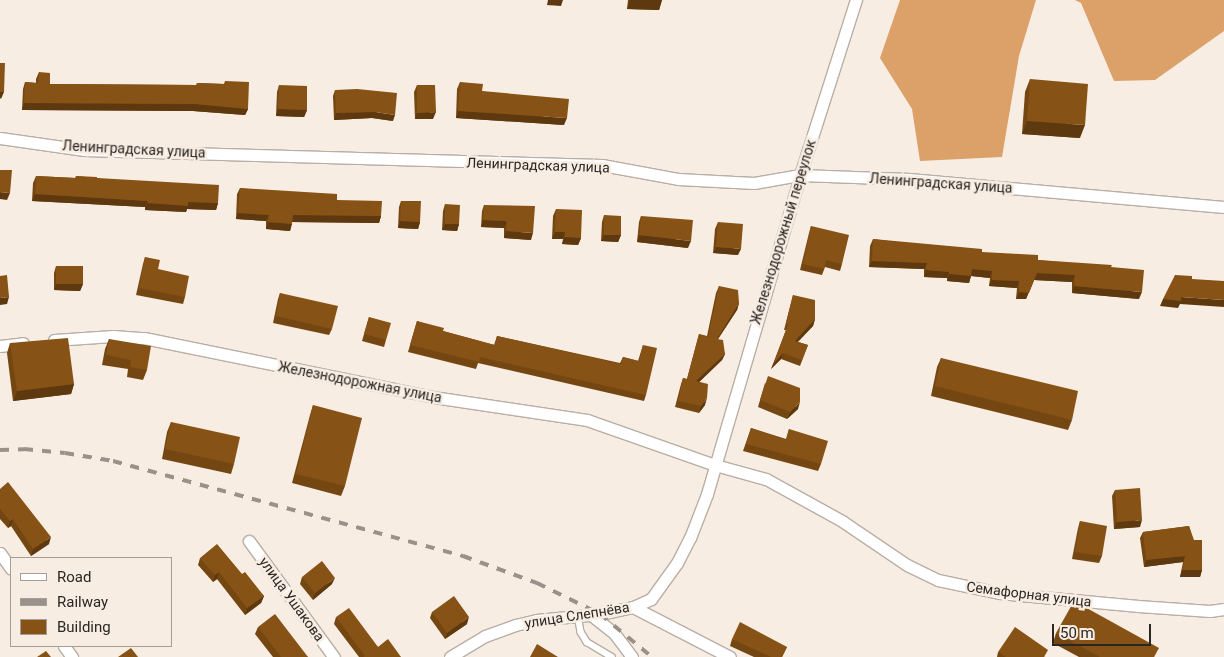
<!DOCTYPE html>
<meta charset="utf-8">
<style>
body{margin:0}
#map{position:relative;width:1224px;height:657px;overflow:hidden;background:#f8ede3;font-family:Roboto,sans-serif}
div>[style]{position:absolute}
.forest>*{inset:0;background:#dba169}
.roads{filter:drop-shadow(1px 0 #b8aea5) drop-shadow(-1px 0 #b8aea5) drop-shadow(0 1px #b8aea5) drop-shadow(0 -1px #b8aea5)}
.lane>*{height:5.5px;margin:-2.75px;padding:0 2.75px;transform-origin:2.75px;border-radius:2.75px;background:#fff}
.street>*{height:11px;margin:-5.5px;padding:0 5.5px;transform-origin:5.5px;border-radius:5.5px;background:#fff}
.rail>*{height:4px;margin-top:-2px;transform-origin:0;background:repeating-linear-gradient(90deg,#99918a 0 9px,transparent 0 18px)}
.wall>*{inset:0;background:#744712}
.shaded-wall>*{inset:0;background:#5e390f}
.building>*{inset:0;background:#875215}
span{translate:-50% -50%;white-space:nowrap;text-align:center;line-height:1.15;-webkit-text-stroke:5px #f8ede3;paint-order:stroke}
.street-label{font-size:14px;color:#2a2622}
.legend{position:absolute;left:10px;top:557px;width:162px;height:90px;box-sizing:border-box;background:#f8ede3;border:1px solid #a69d96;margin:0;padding:6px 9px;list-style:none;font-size:15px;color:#2a2622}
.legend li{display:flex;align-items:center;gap:10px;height:25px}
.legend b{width:25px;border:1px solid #a69d96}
.scale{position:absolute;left:1052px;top:624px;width:99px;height:22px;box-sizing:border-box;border:2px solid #2a2622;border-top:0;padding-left:6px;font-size:15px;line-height:18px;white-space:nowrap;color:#2a2622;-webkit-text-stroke:4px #f8ede3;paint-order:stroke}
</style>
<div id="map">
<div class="forest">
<div style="clip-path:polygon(900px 0,1036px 0,1019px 56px,1002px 157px,920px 161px,912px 109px,880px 58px)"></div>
<div style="clip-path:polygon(1075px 0,1224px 0,1224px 31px,1155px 80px,1114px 81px,1081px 3px)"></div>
</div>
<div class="roads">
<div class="lane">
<div style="left:578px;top:615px;width:17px;rotate:80deg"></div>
<div style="left:581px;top:632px;width:12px;rotate:59deg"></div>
<div style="left:587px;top:642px;width:29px;rotate:31deg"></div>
</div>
<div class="street">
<div style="left:0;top:138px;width:85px;rotate:8.1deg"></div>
<div style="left:84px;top:150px;width:518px;rotate:1.66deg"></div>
<div style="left:602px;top:165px;width:77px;rotate:10.4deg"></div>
<div style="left:678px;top:179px;width:76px;rotate:3deg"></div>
<div style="left:754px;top:183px;width:47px;rotate:-9.9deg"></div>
<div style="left:800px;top:175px;width:109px;rotate:2.1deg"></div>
<div style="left:909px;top:179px;width:316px;rotate:5.1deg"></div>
<div style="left:54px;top:340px;width:59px;rotate:-3.9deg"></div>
<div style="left:113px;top:336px;width:31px;rotate:4deg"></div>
<div style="left:144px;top:338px;width:295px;rotate:11.5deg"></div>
<div style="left:433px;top:397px;width:156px;rotate:8.5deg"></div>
<div style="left:587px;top:420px;width:136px;rotate:19.4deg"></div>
<div style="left:715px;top:465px;width:53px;rotate:15.4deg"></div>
<div style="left:766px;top:479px;width:87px;rotate:28.9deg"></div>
<div style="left:842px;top:521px;width:78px;rotate:34.1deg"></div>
<div style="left:907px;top:565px;width:34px;rotate:26deg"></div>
<div style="left:938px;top:580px;width:62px;rotate:12deg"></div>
<div style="left:999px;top:593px;width:140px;rotate:5.3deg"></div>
<div style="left:1138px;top:606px;width:72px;rotate:4deg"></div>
<div style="left:1210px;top:611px;width:14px;rotate:-8deg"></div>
<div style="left:0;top:346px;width:23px;rotate:-7deg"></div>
<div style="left:249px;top:541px;width:144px;rotate:53.8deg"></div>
<div style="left:0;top:553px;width:19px;rotate:55deg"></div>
<div style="left:633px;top:607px;width:109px;rotate:27.3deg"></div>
<div style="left:591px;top:615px;width:29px;rotate:38deg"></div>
<div style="left:614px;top:633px;width:30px;rotate:53deg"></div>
<div style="left:64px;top:646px;width:14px;rotate:54deg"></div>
<div style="left:450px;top:657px;width:41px;rotate:-31deg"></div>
<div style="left:485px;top:636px;width:32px;rotate:-20deg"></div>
<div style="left:515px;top:625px;width:22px;rotate:-13deg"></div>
<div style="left:536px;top:620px;width:64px;rotate:-5.4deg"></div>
<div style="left:600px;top:614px;width:34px;rotate:-12deg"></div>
<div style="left:633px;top:607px;width:20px;rotate:-24deg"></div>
<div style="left:651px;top:599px;width:44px;rotate:-54.2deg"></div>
<div style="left:677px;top:563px;width:28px;rotate:-63deg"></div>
<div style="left:690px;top:538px;width:47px;rotate:-68.9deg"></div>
<div style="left:707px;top:494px;width:332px;rotate:-73.7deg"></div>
<div style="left:800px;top:175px;width:184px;rotate:-72.3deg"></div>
</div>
</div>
<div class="rail">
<div style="left:0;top:450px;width:24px;rotate:-2deg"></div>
<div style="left:24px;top:449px;width:41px;rotate:5.6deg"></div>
<div style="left:65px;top:453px;width:49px;rotate:9.5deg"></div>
<div style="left:113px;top:461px;width:363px;rotate:15.2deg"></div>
<div style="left:463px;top:556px;width:79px;rotate:20deg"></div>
<div style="left:537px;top:583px;width:70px;rotate:26.2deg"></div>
<div style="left:600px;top:614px;width:67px;rotate:39.6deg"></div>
</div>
<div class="wall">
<div style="clip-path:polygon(628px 0,662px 0,659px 10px,627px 9px)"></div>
<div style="clip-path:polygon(39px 72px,50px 84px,196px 85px,197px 83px,224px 84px,225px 81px,248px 109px,245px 115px,193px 111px,22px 110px,23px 89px,25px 82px,36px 83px,36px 79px)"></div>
<div style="clip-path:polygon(1030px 79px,1080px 138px,1022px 134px,1025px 92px)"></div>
<div style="clip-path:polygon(460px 82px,482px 91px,564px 125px,456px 118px,457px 89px)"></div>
<div style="clip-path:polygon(279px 85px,307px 110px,304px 117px,276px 116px,277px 92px)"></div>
<div style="clip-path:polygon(417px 85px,433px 119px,415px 119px,414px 92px)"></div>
<div style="clip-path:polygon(335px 90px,393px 121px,372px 118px,334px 120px,333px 96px)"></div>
<div style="clip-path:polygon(36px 176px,75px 178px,76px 176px,97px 178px,218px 203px,216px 210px,187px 209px,186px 212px,145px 210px,145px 207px,32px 201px,33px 183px)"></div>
<div style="clip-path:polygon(240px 188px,337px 200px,381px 216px,379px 223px,292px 222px,290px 231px,266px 229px,266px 221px,236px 219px,237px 194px)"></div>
<div style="clip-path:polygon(401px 201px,420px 222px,418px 229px,398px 228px,399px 207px)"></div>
<div style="clip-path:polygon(445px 204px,459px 224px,457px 231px,442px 230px,443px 211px)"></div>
<div style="clip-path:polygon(484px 205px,531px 240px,504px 238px,504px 228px,481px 227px,482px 211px)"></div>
<div style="clip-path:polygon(556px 209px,581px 238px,578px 245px,562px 244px,563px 239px,552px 239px,553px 216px)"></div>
<div style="clip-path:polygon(604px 215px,621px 235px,618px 242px,601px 241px,602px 222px)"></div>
<div style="clip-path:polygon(641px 216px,688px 248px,637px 242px,639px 222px)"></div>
<div style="clip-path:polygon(718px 222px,738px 255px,713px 253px,715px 229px)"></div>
<div style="clip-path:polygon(811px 226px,842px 264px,840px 271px,825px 267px,822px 275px,800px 270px,809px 233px)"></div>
<div style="clip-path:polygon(873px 239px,1038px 260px,1111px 267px,1139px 299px,1072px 293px,1072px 282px,1034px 280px,1026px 299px,1016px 299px,1017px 288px,989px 286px,990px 278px,971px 276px,969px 283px,947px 281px,947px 278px,924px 277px,924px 269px,869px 267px,870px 246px)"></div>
<div style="clip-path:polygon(145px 257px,158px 269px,185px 297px,183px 304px,136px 295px,143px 264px)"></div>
<div style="clip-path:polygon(56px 266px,83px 284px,80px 291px,54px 290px,54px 273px)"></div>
<div style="clip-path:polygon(719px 286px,739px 303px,737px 310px,718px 339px,725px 354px,722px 360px,699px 382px,705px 405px,699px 413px,675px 407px,681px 384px,683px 378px,687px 379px,699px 334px,707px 336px,716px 293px)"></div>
<div style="clip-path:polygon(280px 293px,332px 329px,329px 335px,273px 323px,278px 299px)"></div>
<div style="clip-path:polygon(793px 295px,815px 319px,813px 326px,798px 342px,808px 345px,800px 366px,781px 359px,771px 369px,786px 330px,784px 330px)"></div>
<div style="clip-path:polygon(369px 317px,386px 340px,384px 347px,362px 341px)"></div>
<div style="clip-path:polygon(417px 321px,443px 331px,494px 345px,497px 336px,620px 363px,623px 357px,638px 361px,643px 345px,646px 395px,644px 401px,478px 363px,476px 369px,408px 352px)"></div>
<div style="clip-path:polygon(109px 339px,147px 370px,143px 380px,127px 377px,128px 369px,102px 365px,105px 349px)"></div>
<div style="clip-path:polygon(10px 343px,74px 384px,71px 394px,13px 401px,7px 353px)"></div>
<div style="clip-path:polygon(941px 358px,1072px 420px,1068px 430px,931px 396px,937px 367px)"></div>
<div style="clip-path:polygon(765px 383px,798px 409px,787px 419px,758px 407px)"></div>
<div style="clip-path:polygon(313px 405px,345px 486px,341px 496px,292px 483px,310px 415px)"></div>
<div style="clip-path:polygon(171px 422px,234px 464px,231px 474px,162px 459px,167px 432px)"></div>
<div style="clip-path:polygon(751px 428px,786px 439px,789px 429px,821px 464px,818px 471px,743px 451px)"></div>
<div style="clip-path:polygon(0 489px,49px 544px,31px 556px,11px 526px,8px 528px,0 519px)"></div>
<div style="clip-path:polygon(1115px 490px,1140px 527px,1114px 529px,1112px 496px)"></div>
<div style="clip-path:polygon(1080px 521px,1102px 556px,1099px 563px,1072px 559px,1078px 528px)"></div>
<div style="clip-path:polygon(1189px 526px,1202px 570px,1200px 577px,1180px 577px,1183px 562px,1144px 567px,1140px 538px,1143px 532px)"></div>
<div style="clip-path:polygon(200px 558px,242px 574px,264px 596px,261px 603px,245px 615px,217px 579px,213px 582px,198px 565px)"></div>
<div style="clip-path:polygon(302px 577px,332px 584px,313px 600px,300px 584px)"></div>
<div style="clip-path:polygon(432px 612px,467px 624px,445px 639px,430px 618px)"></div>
<div style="clip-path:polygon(336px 617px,378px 647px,401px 657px,359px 657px,334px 624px)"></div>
<div style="clip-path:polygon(258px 627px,308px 657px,273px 657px,255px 634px)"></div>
<div style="clip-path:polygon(1056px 633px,1155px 657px,1079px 657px,1053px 643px)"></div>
<div style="clip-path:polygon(732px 639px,787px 647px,782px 657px,754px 657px,730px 646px)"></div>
<div style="clip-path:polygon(998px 652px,1046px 657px,997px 657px)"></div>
</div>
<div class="shaded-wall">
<div style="clip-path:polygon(548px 0,563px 0,561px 6px,547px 5px)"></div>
<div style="clip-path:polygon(630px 0,662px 0,659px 10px,627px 9px)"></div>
<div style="clip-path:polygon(0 92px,4px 92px,1px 99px,0 98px)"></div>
<div style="clip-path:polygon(24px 103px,195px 104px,248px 109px,245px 115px,193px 111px,22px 110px)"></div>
<div style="clip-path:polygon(278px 109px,307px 110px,304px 117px,276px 116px)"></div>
<div style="clip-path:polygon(458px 111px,567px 118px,564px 125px,456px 118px)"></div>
<div style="clip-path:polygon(375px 112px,395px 115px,393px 121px,372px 118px,334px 120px,336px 113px)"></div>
<div style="clip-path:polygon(436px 112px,433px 119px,415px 119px,417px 113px)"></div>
<div style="clip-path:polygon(1027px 121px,1085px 125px,1080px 138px,1022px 134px)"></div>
<div style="clip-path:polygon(0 192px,10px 193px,7px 200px,0 199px)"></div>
<div style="clip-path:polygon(35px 194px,148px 201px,145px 207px,32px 201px)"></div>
<div style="clip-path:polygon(188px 202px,218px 203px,216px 210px,187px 209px,186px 212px,145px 210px,147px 203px)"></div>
<div style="clip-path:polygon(238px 213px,269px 215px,266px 221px,236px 219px)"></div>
<div style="clip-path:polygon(293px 215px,381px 216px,379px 223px,290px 222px)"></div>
<div style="clip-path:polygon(483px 220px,507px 221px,504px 228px,481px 227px)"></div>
<div style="clip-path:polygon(400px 221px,420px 222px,418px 229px,398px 228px)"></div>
<div style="clip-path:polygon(268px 222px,292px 224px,290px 231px,266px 229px)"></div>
<div style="clip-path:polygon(445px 224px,459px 224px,457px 231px,442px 230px)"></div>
<div style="clip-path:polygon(506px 231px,533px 233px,531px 240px,504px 238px)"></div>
<div style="clip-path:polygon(555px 232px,565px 232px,563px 239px,552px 239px)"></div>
<div style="clip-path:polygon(604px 235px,621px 235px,618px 242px,601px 241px)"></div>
<div style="clip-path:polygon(639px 235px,691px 241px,688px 248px,637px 242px)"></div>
<div style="clip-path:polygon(565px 237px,581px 238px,578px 245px,562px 244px)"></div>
<div style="clip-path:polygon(716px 247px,741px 249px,738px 255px,713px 253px)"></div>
<div style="clip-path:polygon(872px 261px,927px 263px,924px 269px,869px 267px)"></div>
<div style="clip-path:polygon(972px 269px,992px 271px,990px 278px,971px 276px,969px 283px,947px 281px,949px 274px)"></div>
<div style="clip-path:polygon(926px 270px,949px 272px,947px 278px,924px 277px)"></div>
<div style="clip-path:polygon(1037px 273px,1075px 275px,1072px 282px,1034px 280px,1026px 299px,1016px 299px,1019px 292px)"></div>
<div style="clip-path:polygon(992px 280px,1019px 281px,1017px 288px,989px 286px)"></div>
<div style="clip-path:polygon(56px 284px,83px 284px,80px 291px,54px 290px)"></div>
<div style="clip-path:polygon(1074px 286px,1142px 292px,1139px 299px,1072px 293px)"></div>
<div style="clip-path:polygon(9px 297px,7px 304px,0 305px,0 298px)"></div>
<div style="clip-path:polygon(1181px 297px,1224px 300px,1224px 307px,1180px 304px,1178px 308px,1160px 306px,1163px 299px)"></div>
<div style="clip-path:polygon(739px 303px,737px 310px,714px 345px,717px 339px)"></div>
<div style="clip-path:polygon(815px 319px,813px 326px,792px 347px,795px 341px)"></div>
<div style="clip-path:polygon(783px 353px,781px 359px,771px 369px,774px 363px)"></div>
<div style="clip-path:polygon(725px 354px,722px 360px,693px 388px,696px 381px)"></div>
<div style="clip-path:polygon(74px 384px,71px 394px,13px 401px,17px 391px)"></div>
<div style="clip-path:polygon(707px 398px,705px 405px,699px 413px,701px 406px)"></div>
<div style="clip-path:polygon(800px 402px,798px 409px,787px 419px,790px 412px)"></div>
<div style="clip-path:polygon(13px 519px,11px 526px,8px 528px,10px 521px)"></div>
<div style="clip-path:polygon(1142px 520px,1140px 527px,1114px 529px,1117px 522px)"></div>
<div style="clip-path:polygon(51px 537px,49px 544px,31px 556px,33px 549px)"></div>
<div style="clip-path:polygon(1185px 556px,1183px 562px,1144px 567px,1146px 560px)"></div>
<div style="clip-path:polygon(1182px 570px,1202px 570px,1200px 577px,1180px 577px)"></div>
<div style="clip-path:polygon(219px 572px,217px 579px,213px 582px,215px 575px)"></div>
<div style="clip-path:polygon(335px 578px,332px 584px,313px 600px,315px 593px)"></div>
<div style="clip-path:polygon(264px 596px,261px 603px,245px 615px,247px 608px)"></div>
<div style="clip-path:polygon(469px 617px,467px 624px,445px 639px,447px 633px)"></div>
</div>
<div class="building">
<div style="clip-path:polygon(0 63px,5px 63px,4px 92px,0 92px)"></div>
<div style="clip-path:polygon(39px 72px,50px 73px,50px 84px,197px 85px,197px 83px,225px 84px,225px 81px,249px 82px,248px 109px,195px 104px,24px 103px,25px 82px,38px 83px)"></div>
<div style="clip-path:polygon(1030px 79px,1088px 84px,1085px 125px,1027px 121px)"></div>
<div style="clip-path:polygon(460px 82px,483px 84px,482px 91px,569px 99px,567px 118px,458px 111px)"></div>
<div style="clip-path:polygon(279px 85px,307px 86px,307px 110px,278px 109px)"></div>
<div style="clip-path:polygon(417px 85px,435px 85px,436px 112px,417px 113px)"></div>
<div style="clip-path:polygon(357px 89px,397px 93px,395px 115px,375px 112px,336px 113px,335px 90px)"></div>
<div style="clip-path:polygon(0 170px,12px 170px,10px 193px,0 192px)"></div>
<div style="clip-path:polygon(36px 176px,76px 178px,76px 176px,97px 177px,97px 178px,219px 185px,218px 203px,188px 202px,188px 206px,147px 203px,148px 201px,35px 194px)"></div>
<div style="clip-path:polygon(240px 188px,337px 194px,337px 200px,382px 201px,381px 216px,293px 215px,292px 224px,268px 222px,269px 215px,238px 213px)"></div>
<div style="clip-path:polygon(401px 201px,421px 201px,420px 222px,400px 221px)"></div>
<div style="clip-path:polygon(445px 204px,460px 205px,459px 224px,445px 224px)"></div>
<div style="clip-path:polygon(484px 205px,535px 206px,533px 233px,506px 231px,507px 221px,483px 220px)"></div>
<div style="clip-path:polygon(556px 209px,582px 210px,581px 238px,565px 237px,565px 232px,555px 232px)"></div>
<div style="clip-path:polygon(604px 215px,621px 216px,621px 235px,604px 235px)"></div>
<div style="clip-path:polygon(641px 216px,693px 220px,691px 241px,639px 235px)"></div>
<div style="clip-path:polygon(718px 222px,743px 224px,741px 249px,716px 247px)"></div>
<div style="clip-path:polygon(811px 226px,849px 235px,842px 264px,826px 260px,824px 269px,803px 264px)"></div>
<div style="clip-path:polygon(873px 239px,982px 249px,982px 252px,1038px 255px,1038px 260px,1112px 265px,1111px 267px,1144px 270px,1142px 292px,1074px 286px,1075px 275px,1037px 273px,1029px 293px,1019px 292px,1019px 281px,992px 280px,992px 271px,972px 269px,971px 276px,949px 274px,949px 272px,926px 270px,927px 263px,872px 261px)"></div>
<div style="clip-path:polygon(145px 257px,160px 260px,158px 269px,189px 276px,185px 297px,139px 288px)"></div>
<div style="clip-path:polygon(56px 266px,83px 266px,83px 284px,56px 284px)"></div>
<div style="clip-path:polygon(7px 275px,9px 297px,0 298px,0 276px)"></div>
<div style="clip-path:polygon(1175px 275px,1192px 276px,1192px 279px,1224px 281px,1224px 300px,1181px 297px,1181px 301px,1163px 299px)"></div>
<div style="clip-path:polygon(719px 286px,738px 290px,739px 303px,717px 339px,723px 340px,725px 354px,696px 381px,708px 384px,707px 398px,701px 406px,678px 401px,683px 378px,687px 379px,699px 334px,708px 337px)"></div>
<div style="clip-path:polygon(280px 293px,338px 306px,332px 329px,276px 316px)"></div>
<div style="clip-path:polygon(793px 295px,815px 300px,815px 319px,795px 341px,808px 345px,802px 360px,783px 353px,774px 363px,788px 324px,786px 323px)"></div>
<div style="clip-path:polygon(369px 317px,391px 323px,386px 340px,364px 334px)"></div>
<div style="clip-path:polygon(417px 321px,444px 328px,443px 331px,495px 345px,497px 336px,621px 364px,623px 357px,639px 361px,643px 345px,657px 348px,646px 395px,480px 357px,479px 362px,410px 345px)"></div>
<div style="clip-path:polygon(68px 338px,74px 384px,17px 391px,10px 343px)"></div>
<div style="clip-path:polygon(109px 339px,151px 346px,147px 370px,130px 367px,131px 360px,106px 355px)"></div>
<div style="clip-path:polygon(941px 358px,1078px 391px,1072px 420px,935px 386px)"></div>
<div style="clip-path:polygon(768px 376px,800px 388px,800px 402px,790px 412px,760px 400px)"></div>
<div style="clip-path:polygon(313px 405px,362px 418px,345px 486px,296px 474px)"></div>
<div style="clip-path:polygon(171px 422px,240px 437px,234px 464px,165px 449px)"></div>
<div style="clip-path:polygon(751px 428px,786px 440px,789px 429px,828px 441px,821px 464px,746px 444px)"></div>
<div style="clip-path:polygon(8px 482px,51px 537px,33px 549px,13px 519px,10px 521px,0 509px,0 489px)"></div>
<div style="clip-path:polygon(1140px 488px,1142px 520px,1117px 522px,1115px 490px)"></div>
<div style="clip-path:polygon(1080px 521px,1107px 526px,1102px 556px,1075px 552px)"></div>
<div style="clip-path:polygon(1189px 526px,1194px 540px,1202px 540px,1202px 570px,1182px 570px,1185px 556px,1146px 560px,1143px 532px)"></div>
<div style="clip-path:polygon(217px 544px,242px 574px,245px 572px,264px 596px,247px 608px,219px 572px,215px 575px,200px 558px)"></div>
<div style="clip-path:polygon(322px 561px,335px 578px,315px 593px,302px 577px)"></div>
<div style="clip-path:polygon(454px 596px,469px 617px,447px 633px,432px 612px)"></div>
<div style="clip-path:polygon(1074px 601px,1159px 648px,1154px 657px,1100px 657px,1056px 633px)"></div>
<div style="clip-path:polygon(349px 608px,378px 647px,388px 639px,401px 657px,363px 657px,365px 656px,336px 617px)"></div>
<div style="clip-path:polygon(275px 614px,308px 657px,281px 657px,258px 627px)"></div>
<div style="clip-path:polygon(740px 622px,787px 647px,782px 657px,771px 657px,732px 639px)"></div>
<div style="clip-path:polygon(1015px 627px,1048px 650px,1044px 657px,1006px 657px,998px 652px)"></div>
<div style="clip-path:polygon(537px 644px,558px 657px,530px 657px)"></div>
<div style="clip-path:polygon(131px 648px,138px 657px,118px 657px)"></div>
<div style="clip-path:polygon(46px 651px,51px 657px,37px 657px)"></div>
</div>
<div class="street-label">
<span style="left:134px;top:149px;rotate:3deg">Ленинградская улица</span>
<span style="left:538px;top:165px;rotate:2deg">Ленинградская улица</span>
<span style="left:941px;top:183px;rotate:4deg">Ленинградская улица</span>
<span style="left:783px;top:232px;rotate:-73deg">Железнодорожный переулок</span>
<span style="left:360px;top:382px;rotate:11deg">Железнодорожная улица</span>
<span style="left:1029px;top:594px;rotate:7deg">Семафорная улица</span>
<span style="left:292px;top:599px;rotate:54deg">улица Ушакова</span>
<span style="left:577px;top:615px;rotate:-9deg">улица Слепнёва</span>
</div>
<ul class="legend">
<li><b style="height:6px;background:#fff"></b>Road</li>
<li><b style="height:6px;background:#99918a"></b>Railway</li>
<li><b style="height:14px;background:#875215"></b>Building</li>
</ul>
<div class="scale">50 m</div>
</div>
